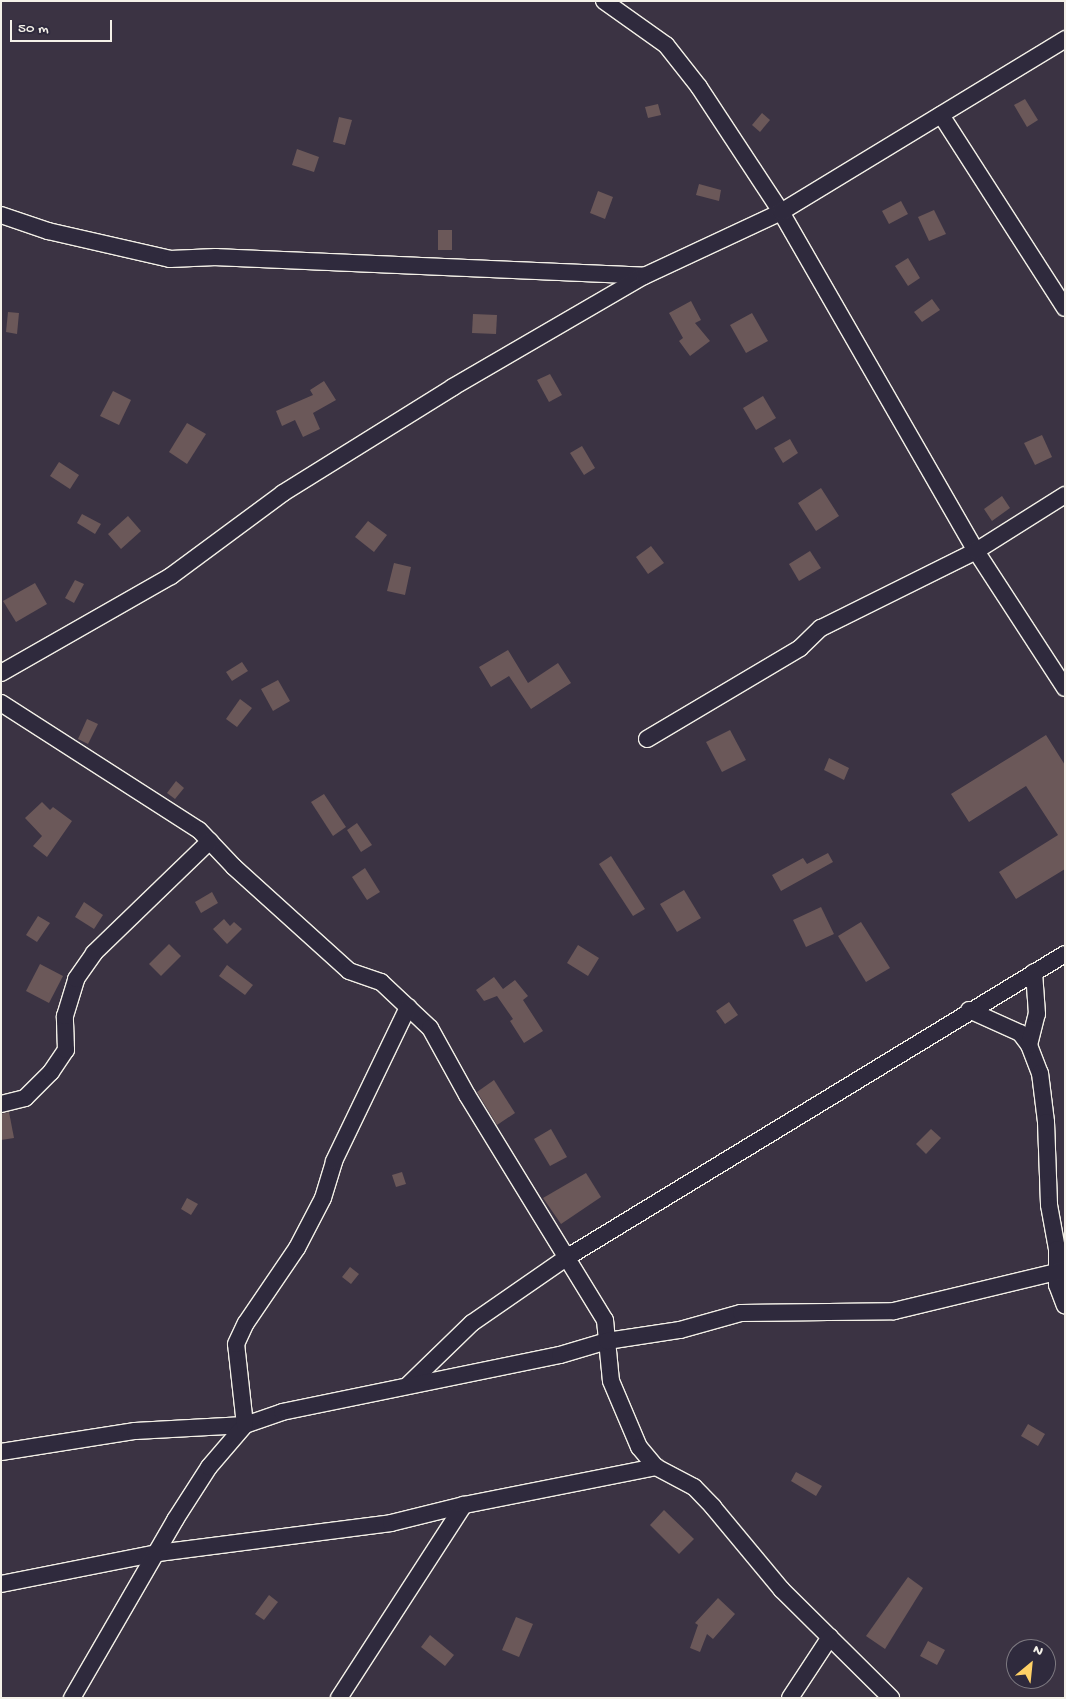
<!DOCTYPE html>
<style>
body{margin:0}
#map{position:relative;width:1066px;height:1699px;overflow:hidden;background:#3b3343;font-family:"Gochi Hand",sans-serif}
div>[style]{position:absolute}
.building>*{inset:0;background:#6b5859}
.roads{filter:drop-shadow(1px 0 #f4f1e8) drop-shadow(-1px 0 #f4f1e8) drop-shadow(0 1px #f4f1e8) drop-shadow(0 -1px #f4f1e8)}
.minor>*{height:16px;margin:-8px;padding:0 8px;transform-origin:8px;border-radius:8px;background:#2f2a3d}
span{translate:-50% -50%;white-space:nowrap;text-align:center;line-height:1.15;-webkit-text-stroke:4px #2f2a3d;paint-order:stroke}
.frame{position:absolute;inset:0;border:2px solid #f4f1e8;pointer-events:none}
.north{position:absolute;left:1006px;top:1639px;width:50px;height:50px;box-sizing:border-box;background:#2f2a3d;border:1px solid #7e7a81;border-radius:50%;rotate:28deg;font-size:14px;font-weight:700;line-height:20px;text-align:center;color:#f4f1e8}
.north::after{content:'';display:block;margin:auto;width:18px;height:22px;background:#ffd166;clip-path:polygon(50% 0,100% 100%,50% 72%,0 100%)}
.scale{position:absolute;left:10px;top:20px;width:102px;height:22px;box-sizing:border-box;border:2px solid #f4f1e8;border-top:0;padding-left:6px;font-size:15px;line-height:18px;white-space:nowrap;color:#f4f1e8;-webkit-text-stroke:4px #2f2a3d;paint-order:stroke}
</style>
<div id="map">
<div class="building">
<div style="clip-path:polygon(1025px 99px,1038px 120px,1027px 127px,1014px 105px)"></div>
<div style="clip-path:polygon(658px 104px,661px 115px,648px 118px,645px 107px)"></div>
<div style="clip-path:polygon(762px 113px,770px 120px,760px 132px,752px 125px)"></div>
<div style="clip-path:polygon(339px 117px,352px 120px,345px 145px,333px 142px)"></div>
<div style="clip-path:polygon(297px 149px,319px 157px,314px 172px,292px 165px)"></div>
<div style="clip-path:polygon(699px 184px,721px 190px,719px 201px,696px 195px)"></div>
<div style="clip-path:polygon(598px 191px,613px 197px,605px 219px,590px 213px)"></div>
<div style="clip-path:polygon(901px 201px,908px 214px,889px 224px,882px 211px)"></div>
<div style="clip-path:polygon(934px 210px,946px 234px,929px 241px,918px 217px)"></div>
<div style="clip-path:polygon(438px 230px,452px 230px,452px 250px,438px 250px)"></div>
<div style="clip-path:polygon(908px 258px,920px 278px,908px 286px,895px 266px)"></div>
<div style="clip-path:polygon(932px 299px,940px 310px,922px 322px,914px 312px)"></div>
<div style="clip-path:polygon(691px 301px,701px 320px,695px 323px,710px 341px,690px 356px,679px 341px,683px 338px,669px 313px)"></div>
<div style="clip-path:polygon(8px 312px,19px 313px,17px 334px,6px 332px)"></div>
<div style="clip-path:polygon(752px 313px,768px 341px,746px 353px,730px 325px)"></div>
<div style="clip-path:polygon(473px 314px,497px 315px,496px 334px,472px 333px)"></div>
<div style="clip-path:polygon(550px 374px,562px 395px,549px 402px,537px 380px)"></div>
<div style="clip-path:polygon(324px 381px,336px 400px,313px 413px,320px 429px,303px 437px,295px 420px,282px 426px,276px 411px,313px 395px,310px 390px)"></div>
<div style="clip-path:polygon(113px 391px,131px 400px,119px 425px,100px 416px)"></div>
<div style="clip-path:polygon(763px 396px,776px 418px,756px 430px,743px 408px)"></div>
<div style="clip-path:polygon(187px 423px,206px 434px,187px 464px,169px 452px)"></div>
<div style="clip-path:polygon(1042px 435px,1052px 457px,1035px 465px,1024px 443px)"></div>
<div style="clip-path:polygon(790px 439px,798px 453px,783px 463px,774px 448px)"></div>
<div style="clip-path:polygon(582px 446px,595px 468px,584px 475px,570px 453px)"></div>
<div style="clip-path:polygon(59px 462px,79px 475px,70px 489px,50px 476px)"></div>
<div style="clip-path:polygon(821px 488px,839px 516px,816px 531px,798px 503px)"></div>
<div style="clip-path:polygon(1002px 496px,1010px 508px,992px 521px,984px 509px)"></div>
<div style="clip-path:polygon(82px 514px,101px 524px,95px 534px,77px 523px)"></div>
<div style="clip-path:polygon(128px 516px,141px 531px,121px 549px,108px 534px)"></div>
<div style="clip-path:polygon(368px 521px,387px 535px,374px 552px,355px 537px)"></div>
<div style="clip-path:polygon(651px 546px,664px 563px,648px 574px,636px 557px)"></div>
<div style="clip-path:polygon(810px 551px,821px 568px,799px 581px,789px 564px)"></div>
<div style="clip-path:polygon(394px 563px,411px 567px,405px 595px,387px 591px)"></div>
<div style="clip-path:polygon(75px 580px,84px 584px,74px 603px,65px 598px)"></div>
<div style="clip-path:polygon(35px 583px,47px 604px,16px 622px,3px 601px)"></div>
<div style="clip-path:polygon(508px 650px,528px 683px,558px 663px,571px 683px,531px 709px,509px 676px,491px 687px,479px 667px)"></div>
<div style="clip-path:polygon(242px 662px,248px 671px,232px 681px,226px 672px)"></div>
<div style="clip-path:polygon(278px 680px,290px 701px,273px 711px,261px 689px)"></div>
<div style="clip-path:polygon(240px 699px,252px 708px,237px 727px,226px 719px)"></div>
<div style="clip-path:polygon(87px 719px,98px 724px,88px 744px,78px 739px)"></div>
<div style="clip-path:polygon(730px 730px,746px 760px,722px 772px,706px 742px)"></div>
<div style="clip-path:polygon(1046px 735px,1065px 765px,1065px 869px,1016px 899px,999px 872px,1058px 835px,1026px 786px,969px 822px,951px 794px)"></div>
<div style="clip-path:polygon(829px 758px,849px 768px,844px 780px,824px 770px)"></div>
<div style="clip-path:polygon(176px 781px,184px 788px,175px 799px,167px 793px)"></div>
<div style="clip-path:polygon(324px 794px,346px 827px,333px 836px,311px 802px)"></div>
<div style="clip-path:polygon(42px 802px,50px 810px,53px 807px,72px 821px,47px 857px,33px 846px,42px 836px,25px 818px)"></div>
<div style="clip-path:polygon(357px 823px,372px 845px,361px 852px,347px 830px)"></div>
<div style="clip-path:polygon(828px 853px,833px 862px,781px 891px,772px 875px,803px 858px,807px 864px)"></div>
<div style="clip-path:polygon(611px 856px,645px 909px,633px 916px,599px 864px)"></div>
<div style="clip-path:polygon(365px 868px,380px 892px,367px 900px,352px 877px)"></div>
<div style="clip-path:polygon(684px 890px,701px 918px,677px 932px,660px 904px)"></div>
<div style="clip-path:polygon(212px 892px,218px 903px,201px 913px,195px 902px)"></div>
<div style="clip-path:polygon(84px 902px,103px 915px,94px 929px,75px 917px)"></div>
<div style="clip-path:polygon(821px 907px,834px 934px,806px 947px,793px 920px)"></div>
<div style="clip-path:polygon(38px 916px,50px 923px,37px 942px,26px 935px)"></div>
<div style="clip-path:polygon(224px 919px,230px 926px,234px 922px,242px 929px,227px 944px,213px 929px)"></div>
<div style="clip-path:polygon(861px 922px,890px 968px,866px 982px,838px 936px)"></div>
<div style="clip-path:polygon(169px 944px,181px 956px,161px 976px,149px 964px)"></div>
<div style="clip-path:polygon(578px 945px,599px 958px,588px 976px,567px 963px)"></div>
<div style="clip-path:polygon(40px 964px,63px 976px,49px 1003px,26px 991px)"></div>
<div style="clip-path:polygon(227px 965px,253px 985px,245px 995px,219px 976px)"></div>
<div style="clip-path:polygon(494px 977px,503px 989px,515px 980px,528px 996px,523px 1000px,543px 1031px,524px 1043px,510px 1021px,513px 1019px,497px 996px,484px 1001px,476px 990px)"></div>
<div style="clip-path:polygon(729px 1002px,738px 1015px,725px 1024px,716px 1011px)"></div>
<div style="clip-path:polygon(494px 1080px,515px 1113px,497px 1125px,477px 1092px)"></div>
<div style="clip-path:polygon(9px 1112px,14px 1138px,1px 1140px,1px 1114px)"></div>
<div style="clip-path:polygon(551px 1129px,567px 1157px,550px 1166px,534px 1139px)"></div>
<div style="clip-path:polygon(931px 1129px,941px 1138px,926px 1154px,916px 1144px)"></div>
<div style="clip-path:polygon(402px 1172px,406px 1184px,396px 1187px,392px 1175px)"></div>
<div style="clip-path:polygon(586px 1173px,601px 1197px,561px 1224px,543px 1198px)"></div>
<div style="clip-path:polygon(187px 1198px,198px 1204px,191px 1215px,181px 1209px)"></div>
<div style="clip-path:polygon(350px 1267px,359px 1274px,351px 1284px,342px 1277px)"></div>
<div style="clip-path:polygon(1028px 1424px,1045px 1434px,1038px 1446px,1021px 1436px)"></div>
<div style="clip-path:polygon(796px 1472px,822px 1486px,816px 1496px,791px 1481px)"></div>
<div style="clip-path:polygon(664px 1510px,694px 1539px,679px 1554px,650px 1525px)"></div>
<div style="clip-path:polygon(908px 1577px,923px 1588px,885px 1649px,866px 1636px)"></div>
<div style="clip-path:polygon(269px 1595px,278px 1602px,264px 1620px,255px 1614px)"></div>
<div style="clip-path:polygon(718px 1598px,735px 1614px,713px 1639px,707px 1634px,700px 1652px,690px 1648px,698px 1625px,695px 1623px)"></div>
<div style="clip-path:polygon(516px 1617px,533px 1624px,519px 1657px,502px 1650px)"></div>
<div style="clip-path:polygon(430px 1635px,454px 1655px,445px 1666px,421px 1647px)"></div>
<div style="clip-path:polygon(928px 1641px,945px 1650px,937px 1665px,920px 1656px)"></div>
</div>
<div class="roads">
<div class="minor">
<div style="left:604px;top:1px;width:76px;rotate:35.4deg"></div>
<div style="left:666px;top:45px;width:53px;rotate:51.8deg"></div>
<div style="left:699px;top:87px;width:149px;rotate:56.7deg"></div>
<div style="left:781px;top:212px;width:391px;rotate:60.1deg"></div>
<div style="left:976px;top:551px;width:163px;rotate:57deg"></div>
<div style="left:941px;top:115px;width:229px;rotate:57.3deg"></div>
<div style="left:1px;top:215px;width:50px;rotate:18.8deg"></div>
<div style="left:48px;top:231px;width:125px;rotate:12.9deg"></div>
<div style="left:170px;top:259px;width:46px;rotate:-2.5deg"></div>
<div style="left:216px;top:257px;width:428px;rotate:2.5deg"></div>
<div style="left:1px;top:673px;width:196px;rotate:-29.7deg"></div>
<div style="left:171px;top:576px;width:139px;rotate:-36.5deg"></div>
<div style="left:283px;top:493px;width:200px;rotate:-31.9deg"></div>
<div style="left:453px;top:387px;width:221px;rotate:-30.2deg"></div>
<div style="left:644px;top:276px;width:151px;rotate:-25deg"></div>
<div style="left:781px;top:212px;width:333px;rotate:-31.3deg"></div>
<div style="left:1px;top:703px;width:235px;rotate:32.7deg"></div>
<div style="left:199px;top:830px;width:51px;rotate:46.6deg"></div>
<div style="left:234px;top:867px;width:155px;rotate:42.1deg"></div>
<div style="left:349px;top:971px;width:34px;rotate:19deg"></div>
<div style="left:381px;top:982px;width:67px;rotate:43.2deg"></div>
<div style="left:430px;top:1028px;width:77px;rotate:61.1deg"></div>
<div style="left:467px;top:1095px;width:264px;rotate:58.5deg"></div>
<div style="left:605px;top:1320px;width:61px;rotate:84.4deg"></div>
<div style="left:611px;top:1381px;width:72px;rotate:67deg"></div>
<div style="left:639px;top:1447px;width:26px;rotate:50deg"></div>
<div style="left:656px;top:1467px;width:43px;rotate:27.8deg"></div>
<div style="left:694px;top:1487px;width:28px;rotate:46deg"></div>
<div style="left:713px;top:1507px;width:107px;rotate:50.3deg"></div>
<div style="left:781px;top:1589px;width:155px;rotate:44.7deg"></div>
<div style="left:647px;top:739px;width:178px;rotate:-30.7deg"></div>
<div style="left:800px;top:648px;width:29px;rotate:-44deg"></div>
<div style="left:821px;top:628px;width:173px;rotate:-26.4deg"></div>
<div style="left:976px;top:551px;width:105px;rotate:-32.2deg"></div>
<div style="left:969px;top:1010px;width:56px;rotate:24.3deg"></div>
<div style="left:1020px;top:1033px;width:15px;rotate:53deg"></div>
<div style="left:1029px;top:1045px;width:30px;rotate:69deg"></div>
<div style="left:1040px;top:1073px;width:49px;rotate:83deg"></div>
<div style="left:1046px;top:1122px;width:83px;rotate:87.9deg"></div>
<div style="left:1049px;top:1205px;width:45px;rotate:79.7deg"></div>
<div style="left:1057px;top:1249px;width:36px;rotate:90deg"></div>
<div style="left:1057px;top:1285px;width:22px;rotate:69deg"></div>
<div style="left:1029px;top:1045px;width:32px;rotate:-76deg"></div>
<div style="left:1037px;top:1014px;width:42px;rotate:-94.1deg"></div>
<div style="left:1px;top:1104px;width:25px;rotate:-14deg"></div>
<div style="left:25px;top:1098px;width:37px;rotate:-45deg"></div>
<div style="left:51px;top:1072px;width:27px;rotate:-56deg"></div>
<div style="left:66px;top:1050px;width:34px;rotate:-92deg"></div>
<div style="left:65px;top:1016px;width:39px;rotate:-73deg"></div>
<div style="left:76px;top:979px;width:32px;rotate:-55deg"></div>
<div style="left:94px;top:953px;width:161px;rotate:-44deg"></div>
<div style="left:408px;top:1385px;width:89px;rotate:-44.1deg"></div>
<div style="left:472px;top:1323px;width:114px;rotate:-34.7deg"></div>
<div style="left:566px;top:1258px;width:584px;rotate:-31.35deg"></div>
<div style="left:1px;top:1452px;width:136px;rotate:-8.9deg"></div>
<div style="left:135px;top:1431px;width:110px;rotate:-3.1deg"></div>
<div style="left:245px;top:1425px;width:39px;rotate:-19deg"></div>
<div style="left:282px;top:1412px;width:284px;rotate:-11.6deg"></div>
<div style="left:560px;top:1355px;width:49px;rotate:-16.6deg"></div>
<div style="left:607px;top:1341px;width:74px;rotate:-8.6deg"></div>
<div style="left:680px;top:1330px;width:63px;rotate:-15.6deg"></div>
<div style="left:741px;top:1313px;width:153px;rotate:-0.7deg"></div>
<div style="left:894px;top:1311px;width:176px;rotate:-13.5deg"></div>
<div style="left:1px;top:1584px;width:160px;rotate:-11.2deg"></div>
<div style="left:158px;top:1553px;width:235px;rotate:-7.3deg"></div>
<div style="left:391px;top:1523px;width:75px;rotate:-13.9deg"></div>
<div style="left:72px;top:1698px;width:206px;rotate:-59.9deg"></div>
<div style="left:175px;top:1520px;width:63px;rotate:-57.3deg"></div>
<div style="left:209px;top:1467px;width:55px;rotate:-49.4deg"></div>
<div style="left:245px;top:1425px;width:81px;rotate:-96.3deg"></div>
<div style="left:236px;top:1344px;width:23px;rotate:-65deg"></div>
<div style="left:246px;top:1323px;width:91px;rotate:-55.8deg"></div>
<div style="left:297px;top:1248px;width:56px;rotate:-62.5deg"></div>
<div style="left:323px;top:1198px;width:39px;rotate:-73deg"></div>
<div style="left:334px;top:1161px;width:171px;rotate:-64.3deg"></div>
<div style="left:339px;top:1698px;width:230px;rotate:-57.1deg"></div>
<div style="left:464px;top:1505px;width:196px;rotate:-11.2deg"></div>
<div style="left:790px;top:1698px;width:73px;rotate:-56.7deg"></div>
</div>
</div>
<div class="frame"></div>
<div class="north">N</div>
<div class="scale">50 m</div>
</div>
